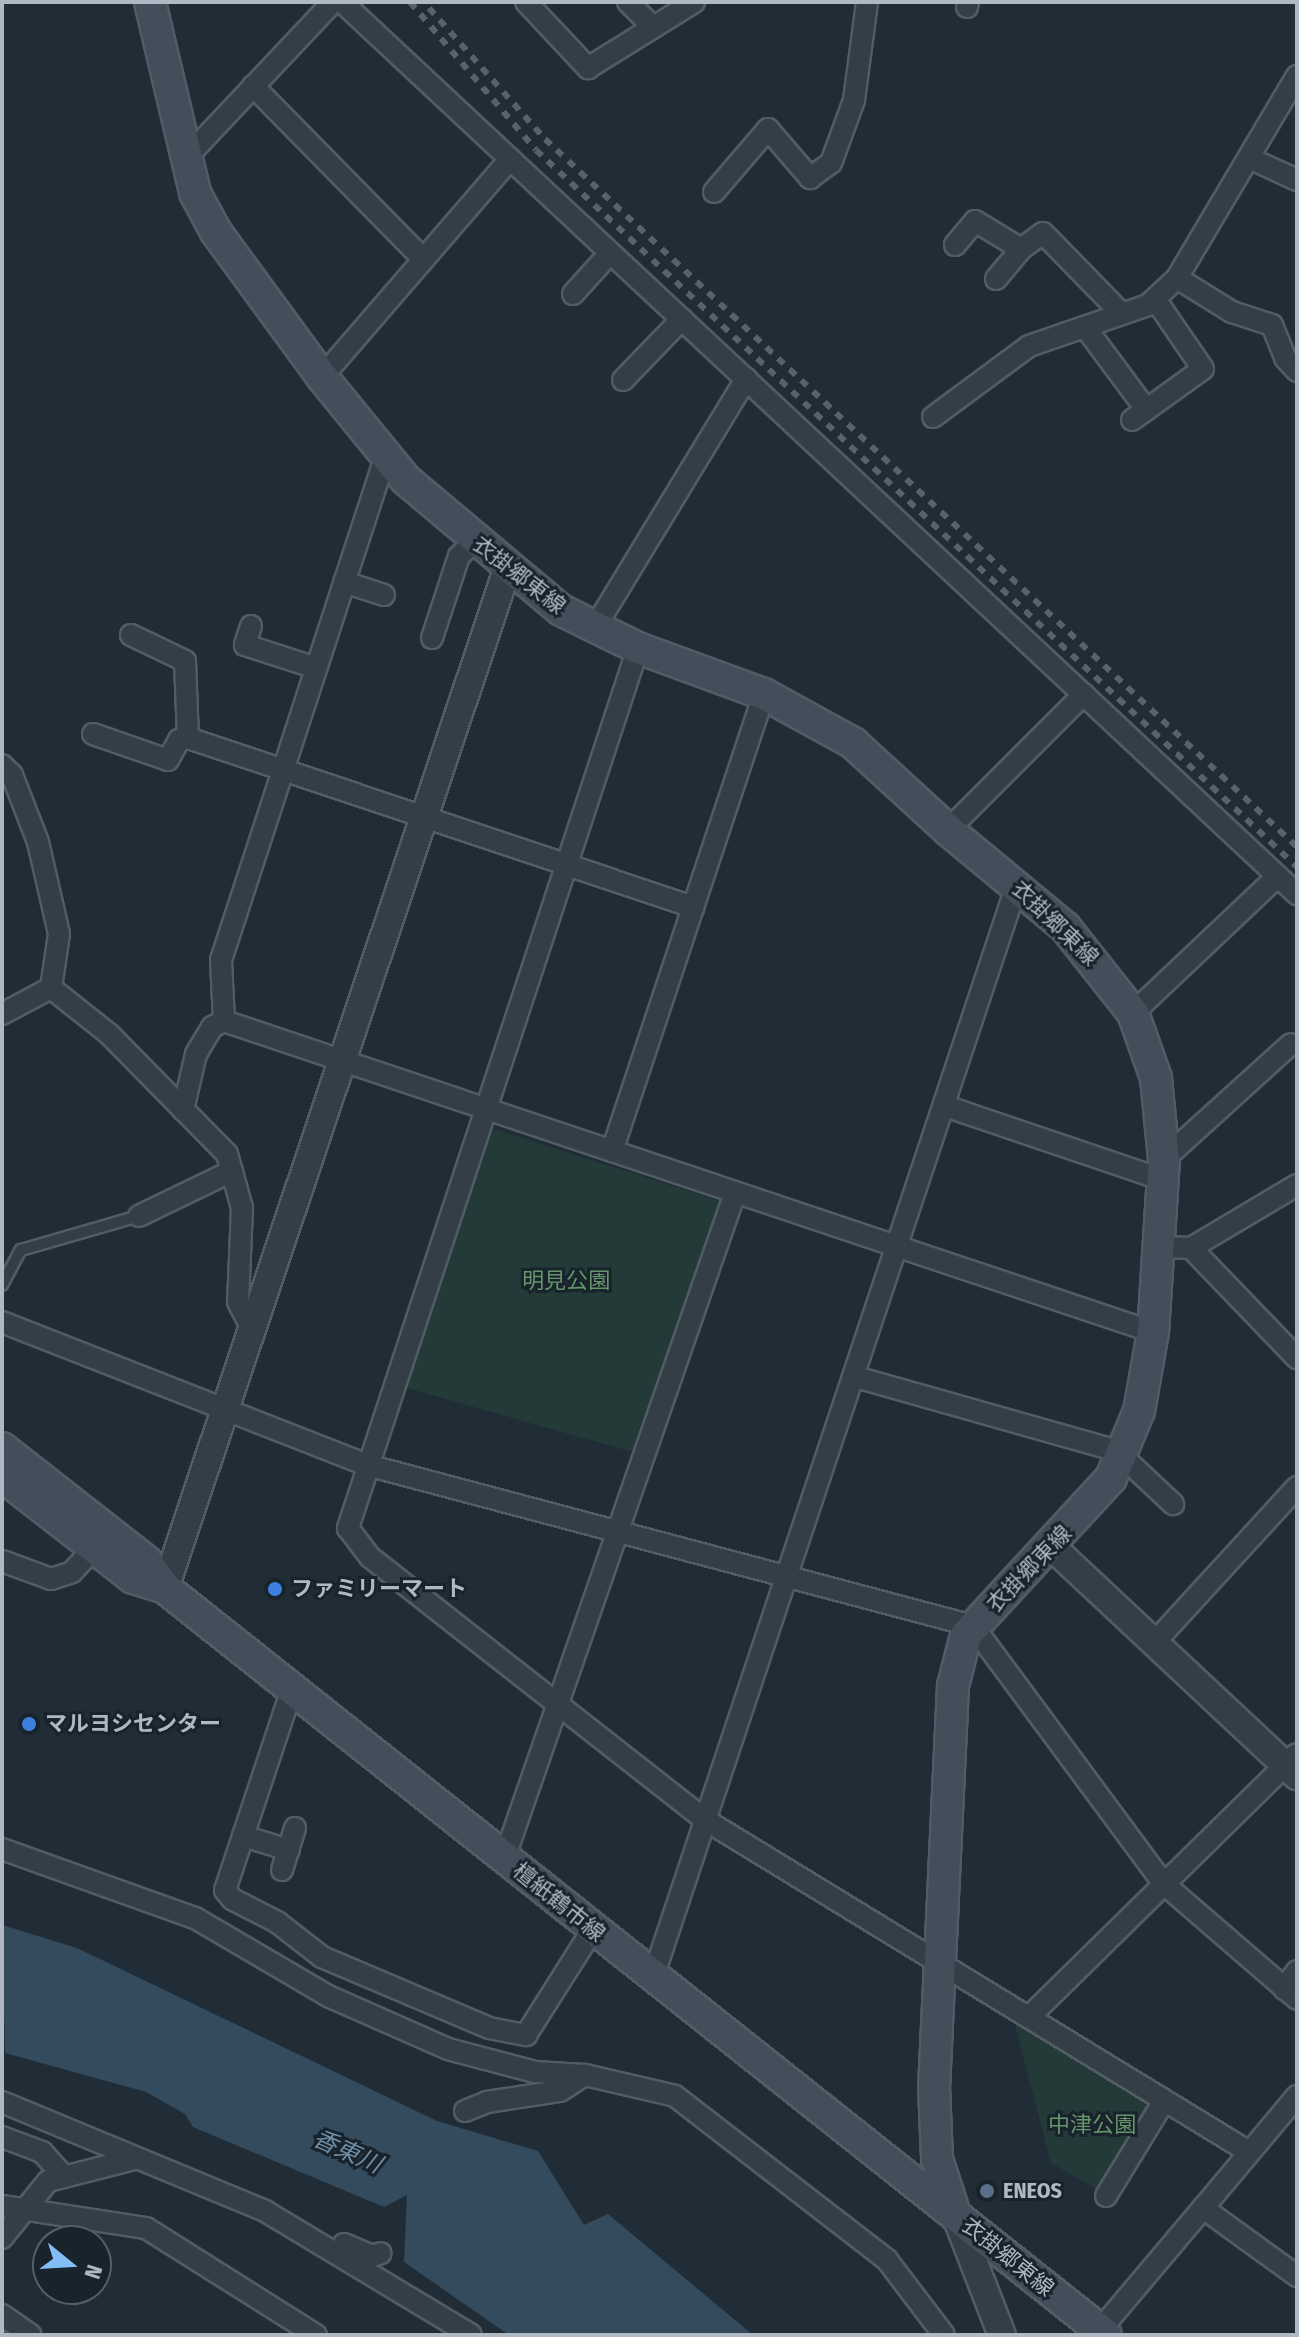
<!DOCTYPE html>
<meta charset="utf-8">
<style>
body{margin:0}
#map{position:relative;width:1299px;height:2337px;overflow:hidden;background:#202d37;font-family:"Fira Sans Condensed","Noto Sans JP",sans-serif}
div>[style]{position:absolute}
.green>*{inset:0;background:#233a39}
.water>*{inset:0;background:#344b5e}
.roads{filter:drop-shadow(2px 0 #515c65) drop-shadow(-2px 0 #515c65) drop-shadow(0 2px #515c65) drop-shadow(0 -2px #515c65)}
.service>*{height:10px;margin:-5px;padding:0 5px;transform-origin:5px;border-radius:5px;background:#343e47}
.minor>*{height:20px;margin:-10px;padding:0 10px;transform-origin:10px;border-radius:10px;background:#343e47}
.tertiary>*{height:26px;margin:-13px;padding:0 13px;transform-origin:13px;border-radius:13px;background:#343e47}
.secondary>*{height:30px;margin:-15px;padding:0 15px;transform-origin:15px;border-radius:15px;background:#424e5a}
.rail>*{height:6px;margin-top:-3px;transform-origin:0;background:repeating-linear-gradient(90deg,#56636e 0 8px,transparent 0 16px)}
.dots>*{width:22px;height:22px;translate:-50% -50%;box-sizing:border-box;border:4px solid #19232c;border-radius:50%}
span{translate:-50% -50%;white-space:nowrap;text-align:center;line-height:1.15;-webkit-text-stroke:6px #19232c;paint-order:stroke}
.street-label{font-size:22px;color:#aeb9c4}
.park-label{font-size:22px;color:#66946b}
.poi-label{font-size:22px;color:#aeb9c4;font-weight:700}
.left{translate:0 -50%;text-align:left}
.water-label{font-size:24px;color:#6f8ea8;font-style:italic}
.frame{position:absolute;inset:0;border:4px solid #aeb9c4;pointer-events:none}
.north{position:absolute;left:32px;top:2225px;width:80px;height:80px;box-sizing:border-box;background:#19232c;border:2px solid #555f69;border-radius:50%;rotate:108deg;font-size:22px;font-weight:700;line-height:32px;text-align:center;color:#aeb9c4}
.north::after{content:'';display:block;margin:auto;width:28px;height:36px;background:#82bdf5;clip-path:polygon(50% 0,100% 100%,50% 72%,0 100%)}
</style>
<div id="map">
<div class="green">
<div style="clip-path:polygon(488px 1127px,723px 1202px,636px 1453px,400px 1386px)"></div>
<div style="clip-path:polygon(1014px 2021px,1157px 2109px,1105px 2194px,1051px 2163px)"></div>
</div>
<div class="water">
<div style="clip-path:polygon(2px 1925px,77px 1948px,437px 2121px,538px 2151px,584px 2225px,608px 2214px,753px 2335px,509px 2335px,404px 2262px,407px 2195px,384px 2207px,193px 2127px,185px 2114px,146px 2092px,5px 2053px)"></div>
</div>
<div class="roads">
<div class="service">
<div style="left:2px;top:1285px;width:40px;rotate:-62deg"></div>
<div style="left:21px;top:1250px;width:123px;rotate:-16.1deg"></div>
</div>
<div class="minor">
<div style="left:342px;top:2px;width:1307px;rotate:43.05deg"></div>
<div style="left:526px;top:2px;width:91px;rotate:46.8deg"></div>
<div style="left:588px;top:68px;width:125px;rotate:-31.9deg"></div>
<div style="left:628px;top:2px;width:35px;rotate:45deg"></div>
<div style="left:967px;top:7px;width:5px;rotate:-79deg"></div>
<div style="left:253px;top:86px;width:243px;rotate:45.5deg"></div>
<div style="left:186px;top:158px;width:214px;rotate:-46.7deg"></div>
<div style="left:1249px;top:158px;width:53px;rotate:24.6deg"></div>
<div style="left:714px;top:192px;width:83px;rotate:-49.4deg"></div>
<div style="left:768px;top:129px;width:65px;rotate:49.4deg"></div>
<div style="left:810px;top:178px;width:26px;rotate:-36deg"></div>
<div style="left:831px;top:163px;width:67px;rotate:-69.9deg"></div>
<div style="left:854px;top:100px;width:99px;rotate:-82.4deg"></div>
<div style="left:955px;top:245px;width:31px;rotate:-50deg"></div>
<div style="left:975px;top:221px;width:54px;rotate:31.3deg"></div>
<div style="left:1177px;top:278px;width:65px;rotate:31.7deg"></div>
<div style="left:1232px;top:312px;width:42px;rotate:18deg"></div>
<div style="left:1272px;top:325px;width:35px;rotate:68deg"></div>
<div style="left:1285px;top:358px;width:18px;rotate:47deg"></div>
<div style="left:996px;top:279px;width:39px;rotate:-50deg"></div>
<div style="left:1021px;top:249px;width:27px;rotate:-36deg"></div>
<div style="left:1043px;top:233px;width:113px;rotate:45.7deg"></div>
<div style="left:573px;top:294px;width:55px;rotate:-47.9deg"></div>
<div style="left:1085px;top:327px;width:102px;rotate:53.4deg"></div>
<div style="left:322px;top:377px;width:288px;rotate:-49.2deg"></div>
<div style="left:623px;top:380px;width:85px;rotate:-46deg"></div>
<div style="left:933px;top:417px;width:119px;rotate:-36.5deg"></div>
<div style="left:1029px;top:346px;width:126px;rotate:-19deg"></div>
<div style="left:1148px;top:305px;width:40px;rotate:-43deg"></div>
<div style="left:1177px;top:278px;width:235px;rotate:-59.3deg"></div>
<div style="left:1132px;top:420px;width:87px;rotate:-35.7deg"></div>
<div style="left:1203px;top:369px;width:85px;rotate:-124.4deg"></div>
<div style="left:385px;top:458px;width:528px;rotate:108.09deg"></div>
<div style="left:221px;top:960px;width:61px;rotate:87.2deg"></div>
<div style="left:224px;top:1021px;width:980px;rotate:18.51deg"></div>
<div style="left:344px;top:582px;width:42px;rotate:18deg"></div>
<div style="left:251px;top:626px;width:20px;rotate:108deg"></div>
<div style="left:245px;top:645px;width:75px;rotate:17.9deg"></div>
<div style="left:594px;top:629px;width:293px;rotate:-58.7deg"></div>
<div style="left:131px;top:635px;width:60px;rotate:25.7deg"></div>
<div style="left:185px;top:661px;width:77px;rotate:87.8deg"></div>
<div style="left:432px;top:638px;width:86px;rotate:-71.8deg"></div>
<div style="left:459px;top:556px;width:21px;rotate:-43deg"></div>
<div style="left:638px;top:648px;width:927px;rotate:108.24deg"></div>
<div style="left:348px;top:1528px;width:36px;rotate:53deg"></div>
<div style="left:370px;top:1557px;width:428px;rotate:38.1deg"></div>
<div style="left:707px;top:1821px;width:635px;rotate:31.41deg"></div>
<div style="left:93px;top:734px;width:79px;rotate:19.1deg"></div>
<div style="left:168px;top:760px;width:23px;rotate:-61deg"></div>
<div style="left:179px;top:740px;width:9px;rotate:-13deg"></div>
<div style="left:188px;top:738px;width:533px;rotate:18.5deg"></div>
<div style="left:2px;top:765px;width:14px;rotate:45deg"></div>
<div style="left:12px;top:775px;width:72px;rotate:68.8deg"></div>
<div style="left:38px;top:842px;width:94px;rotate:77.1deg"></div>
<div style="left:59px;top:934px;width:55px;rotate:98.4deg"></div>
<div style="left:51px;top:988px;width:74px;rotate:38.4deg"></div>
<div style="left:109px;top:1034px;width:168px;rotate:45.5deg"></div>
<div style="left:227px;top:1154px;width:56px;rotate:74.5deg"></div>
<div style="left:242px;top:1208px;width:94px;rotate:92.4deg"></div>
<div style="left:238px;top:1302px;width:30px;rotate:62deg"></div>
<div style="left:948px;top:830px;width:192px;rotate:-45deg"></div>
<div style="left:1133px;top:1013px;width:199px;rotate:-43.4deg"></div>
<div style="left:2px;top:1014px;width:55px;rotate:-28deg"></div>
<div style="left:945px;top:1106px;width:230px;rotate:18.7deg"></div>
<div style="left:183px;top:1110px;width:57px;rotate:-76.9deg"></div>
<div style="left:196px;top:1054px;width:31px;rotate:-59deg"></div>
<div style="left:212px;top:1027px;width:13px;rotate:-27deg"></div>
<div style="left:612px;top:1151px;width:482px;rotate:-71.6deg"></div>
<div style="left:1164px;top:1159px;width:171px;rotate:-42.2deg"></div>
<div style="left:139px;top:1216px;width:103px;rotate:-25.8deg"></div>
<div style="left:1161px;top:1247px;width:30px;rotate:2deg"></div>
<div style="left:1191px;top:1248px;width:123px;rotate:-30.7deg"></div>
<div style="left:1191px;top:1248px;width:153px;rotate:46.1deg"></div>
<div style="left:2px;top:1322px;width:392px;rotate:21.4deg"></div>
<div style="left:367px;top:1465px;width:627px;rotate:14.88deg"></div>
<div style="left:973px;top:1626px;width:321px;rotate:53.5deg"></div>
<div style="left:1164px;top:1884px;width:176px;rotate:40.8deg"></div>
<div style="left:856px;top:1377px;width:280px;rotate:15.8deg"></div>
<div style="left:1123px;top:1457px;width:69px;rotate:43.2deg"></div>
<div style="left:2px;top:1561px;width:52px;rotate:20.2deg"></div>
<div style="left:51px;top:1579px;width:22px;rotate:-18deg"></div>
<div style="left:72px;top:1572px;width:33px;rotate:-47deg"></div>
<div style="left:1154px;top:1643px;width:212px;rotate:-47.5deg"></div>
<div style="left:292px;top:1689px;width:212px;rotate:108.4deg"></div>
<div style="left:225px;top:1890px;width:11px;rotate:52deg"></div>
<div style="left:232px;top:1899px;width:51px;rotate:27.1deg"></div>
<div style="left:277px;top:1922px;width:57px;rotate:37.9deg"></div>
<div style="left:322px;top:1957px;width:181px;rotate:23deg"></div>
<div style="left:489px;top:2028px;width:38px;rotate:11deg"></div>
<div style="left:526px;top:2035px;width:125px;rotate:-57.7deg"></div>
<div style="left:243px;top:1836px;width:48px;rotate:16.9deg"></div>
<div style="left:2px;top:1849px;width:205px;rotate:19.7deg"></div>
<div style="left:195px;top:1918px;width:154px;rotate:30.4deg"></div>
<div style="left:328px;top:1996px;width:131px;rotate:23.8deg"></div>
<div style="left:448px;top:2049px;width:90px;rotate:14.8deg"></div>
<div style="left:535px;top:2072px;width:50px;rotate:3.4deg"></div>
<div style="left:585px;top:2075px;width:92px;rotate:13.1deg"></div>
<div style="left:675px;top:2096px;width:268px;rotate:37.7deg"></div>
<div style="left:887px;top:2260px;width:94px;rotate:52.8deg"></div>
<div style="left:504px;top:1859px;width:705px;rotate:-70.87deg"></div>
<div style="left:282px;top:1870px;width:44px;rotate:-72.8deg"></div>
<div style="left:653px;top:1977px;width:1151px;rotate:-71.57deg"></div>
<div style="left:1284px;top:1989px;width:22px;rotate:-54deg"></div>
<div style="left:1029px;top:2017px;width:375px;rotate:-44.5deg"></div>
<div style="left:1297px;top:2096px;width:146px;rotate:130deg"></div>
<div style="left:1203px;top:2208px;width:116px;rotate:35.9deg"></div>
<div style="left:2px;top:2102px;width:285px;rotate:22.5deg"></div>
<div style="left:265px;top:2211px;width:240px;rotate:31deg"></div>
<div style="left:465px;top:2111px;width:24px;rotate:-22deg"></div>
<div style="left:487px;top:2102px;width:74px;rotate:-8.6deg"></div>
<div style="left:560px;top:2091px;width:30px;rotate:-33deg"></div>
<div style="left:2px;top:2137px;width:43px;rotate:20.6deg"></div>
<div style="left:42px;top:2152px;width:31px;rotate:48deg"></div>
<div style="left:1106px;top:2196px;width:111px;rotate:-58.6deg"></div>
<div style="left:2px;top:2206px;width:146px;rotate:8.7deg"></div>
<div style="left:146px;top:2228px;width:201px;rotate:32.2deg"></div>
<div style="left:2px;top:2238px;width:73px;rotate:-51.1deg"></div>
<div style="left:48px;top:2181px;width:89px;rotate:-14.3deg"></div>
<div style="left:344px;top:2244px;width:30px;rotate:23deg"></div>
<div style="left:372px;top:2256px;width:9px;rotate:-18deg"></div>
<div style="left:2px;top:2315px;width:35px;rotate:35deg"></div>
<div style="left:1100px;top:2330px;width:160px;rotate:-49.8deg"></div>
</div>
<div class="tertiary">
<div style="left:1051px;top:1546px;width:337px;rotate:43.1deg"></div>
<div style="left:165px;top:1588px;width:1074px;rotate:-71.43deg"></div>
<div style="left:955px;top:2214px;width:130px;rotate:68.8deg"></div>
</div>
<div class="secondary">
<div style="left:150px;top:2px;width:196px;rotate:76.7deg"></div>
<div style="left:195px;top:193px;width:44px;rotate:61.7deg"></div>
<div style="left:216px;top:232px;width:180px;rotate:53.8deg"></div>
<div style="left:322px;top:377px;width:133px;rotate:50.8deg"></div>
<div style="left:406px;top:480px;width:202px;rotate:40deg"></div>
<div style="left:561px;top:610px;width:86px;rotate:26.3deg"></div>
<div style="left:638px;top:648px;width:134px;rotate:20.1deg"></div>
<div style="left:764px;top:694px;width:102px;rotate:28.8deg"></div>
<div style="left:853px;top:743px;width:129px;rotate:42.5deg"></div>
<div style="left:948px;top:830px;width:152px;rotate:39.7deg"></div>
<div style="left:1065px;top:927px;width:110px;rotate:51.7deg"></div>
<div style="left:1133px;top:1013px;width:69px;rotate:70.5deg"></div>
<div style="left:1156px;top:1078px;width:81px;rotate:84.4deg"></div>
<div style="left:1164px;top:1159px;width:173px;rotate:93.6deg"></div>
<div style="left:1153px;top:1332px;width:80px;rotate:100deg"></div>
<div style="left:1139px;top:1411px;width:73px;rotate:112.7deg"></div>
<div style="left:1111px;top:1478px;width:214px;rotate:132.7deg"></div>
<div style="left:966px;top:1635px;width:53px;rotate:104.3deg"></div>
<div style="left:953px;top:1686px;width:400px;rotate:92.7deg"></div>
<div style="left:934px;top:2086px;width:73px;rotate:87.6deg"></div>
<div style="left:937px;top:2159px;width:58px;rotate:71.9deg"></div>
<div style="left:2px;top:1448px;width:183px;rotate:38.1deg"></div>
<div style="left:146px;top:1561px;width:33px;rotate:55deg"></div>
<div style="left:165px;top:1588px;width:1201px;rotate:38.44deg"></div>
<div style="left:2px;top:1476px;width:166px;rotate:37.9deg"></div>
<div style="left:133px;top:1578px;width:34px;rotate:17deg"></div>
</div>
</div>
<div class="rail">
<div style="left:410px;top:2px;width:194px;rotate:49.6deg"></div>
<div style="left:536px;top:150px;width:1046px;rotate:43.29deg"></div>
<div style="left:429px;top:8px;width:175px;rotate:48.5deg"></div>
<div style="left:545px;top:139px;width:1033px;rotate:43.27deg"></div>
</div>
<div class="dots">
<div style="left:275px;top:1589px;background:#3f7fe0"></div>
<div style="left:29px;top:1724px;background:#3f7fe0"></div>
<div style="left:987px;top:2191px;background:#5c6f8a"></div>
</div>
<div class="street-label">
<span style="left:519px;top:575px;rotate:38deg">衣掛郷東線</span>
<span style="left:1055px;top:923px;rotate:44deg">衣掛郷東線</span>
<span style="left:1029px;top:1569px;rotate:-46deg">衣掛郷東線</span>
<span style="left:559px;top:1902px;rotate:39deg">檀紙鶴市線</span>
<span style="left:1008px;top:2257px;rotate:39deg">衣掛郷東線</span>
</div>
<div class="park-label">
<span style="left:566px;top:1281px">明見公園</span>
<span style="left:1092px;top:2125px">中津公園</span>
</div>
<div class="poi-label">
<span class="left" style="left:291px;top:1589px">ファミリーマート</span>
<span class="left" style="left:45px;top:1724px">マルヨシセンター</span>
<span class="left" style="left:1003px;top:2191px">ENEOS</span>
</div>
<div class="water-label">
<span style="left:347px;top:2152px;rotate:24deg">香東川</span>
</div>
<div class="frame"></div>
<div class="north">N</div>
</div>
